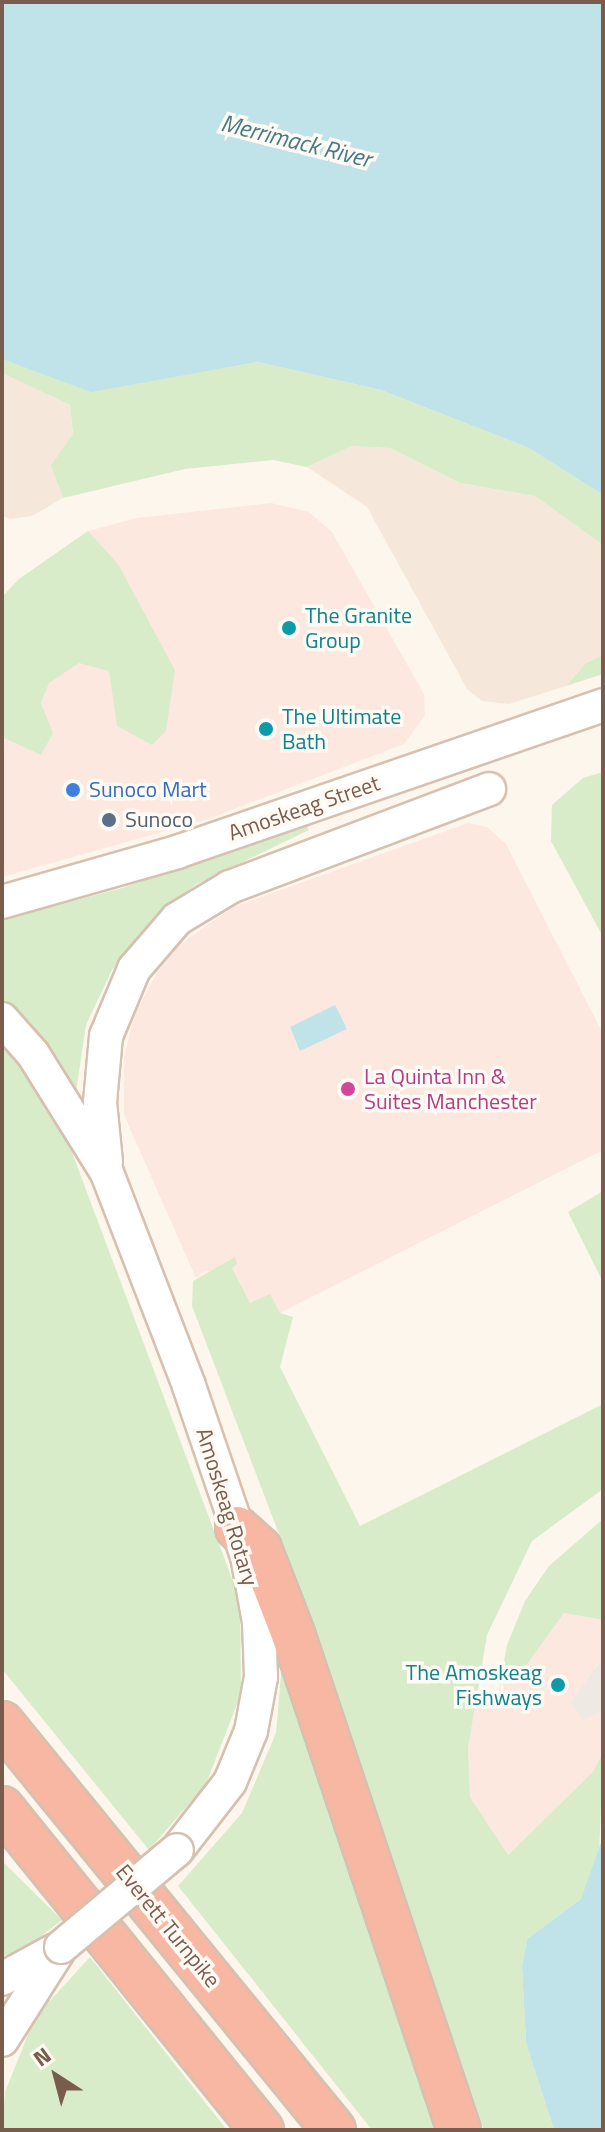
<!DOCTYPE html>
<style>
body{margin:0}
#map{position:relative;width:605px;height:2132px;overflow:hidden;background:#fdf6ec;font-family:"Titillium Web",sans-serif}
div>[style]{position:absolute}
.residential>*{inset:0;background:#f5e8da}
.commercial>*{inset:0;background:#fde8e0}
.industrial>*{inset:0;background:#efe9e4}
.green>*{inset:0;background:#d8ecc9}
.water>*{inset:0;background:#bfe3e8}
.roads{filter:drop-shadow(2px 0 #d6c0b0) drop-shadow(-2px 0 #d6c0b0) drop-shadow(0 2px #d6c0b0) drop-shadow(0 -2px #d6c0b0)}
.secondary>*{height:32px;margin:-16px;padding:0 16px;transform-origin:16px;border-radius:16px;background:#fff}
.motorway>*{height:42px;margin:-21px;padding:0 21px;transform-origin:21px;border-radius:21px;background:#f7b7a3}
.bridges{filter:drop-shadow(2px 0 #d6c0b0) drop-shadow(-2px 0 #d6c0b0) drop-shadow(0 2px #d6c0b0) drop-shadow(0 -2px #d6c0b0)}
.secondary-bridge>*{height:32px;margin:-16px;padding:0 16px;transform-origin:16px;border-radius:16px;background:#fff}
.dots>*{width:22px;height:22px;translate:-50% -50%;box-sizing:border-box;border:4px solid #fffaf3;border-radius:50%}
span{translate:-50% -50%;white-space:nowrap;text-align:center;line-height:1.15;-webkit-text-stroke:7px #fffaf3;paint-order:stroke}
.culture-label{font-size:22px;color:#0d838f}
.left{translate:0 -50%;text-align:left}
.right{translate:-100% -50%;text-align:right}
.shop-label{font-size:22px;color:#366cbe}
.street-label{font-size:22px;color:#7a5c4d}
.service-label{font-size:22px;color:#4e5e75}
.hotel-label{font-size:22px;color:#b23c85}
.water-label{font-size:24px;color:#437c86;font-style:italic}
.frame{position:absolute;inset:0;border:4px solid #7a5c4d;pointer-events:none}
.north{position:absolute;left:16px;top:2036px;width:80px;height:80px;-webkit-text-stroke:6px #fffaf3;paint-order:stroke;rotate:324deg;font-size:22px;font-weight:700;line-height:32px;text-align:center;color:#7a5c4d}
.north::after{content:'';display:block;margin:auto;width:28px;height:36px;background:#7a5c4d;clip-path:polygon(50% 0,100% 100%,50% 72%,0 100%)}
</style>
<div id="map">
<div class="residential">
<div style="clip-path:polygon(2px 373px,70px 405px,73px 434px,52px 465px,63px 498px,32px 516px,10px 519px,2px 516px)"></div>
<div style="clip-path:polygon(352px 446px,390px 448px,460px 483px,535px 496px,603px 545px,603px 655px,586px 663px,566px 686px,509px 704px,482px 701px,467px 689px,367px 507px,307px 467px)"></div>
</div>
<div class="commercial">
<div style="clip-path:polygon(271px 503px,309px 512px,332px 532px,424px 694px,425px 715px,404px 744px,208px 819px,2px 877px,2px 597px,19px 579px,88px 531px,137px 518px)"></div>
<div style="clip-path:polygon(468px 823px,487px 827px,506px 844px,603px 1034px,603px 1150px,280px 1313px,250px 1304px,231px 1267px,203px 1272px,196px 1278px,124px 1115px,124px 1057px,134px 1016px,156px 974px,178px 946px,233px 907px)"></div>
<div style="clip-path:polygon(564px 1613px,603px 1620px,603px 1657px,595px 1667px,583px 1721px,603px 1710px,603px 1753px,594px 1772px,508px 1855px,470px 1797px,468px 1749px,476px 1701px,497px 1702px,501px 1678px,512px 1685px)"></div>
</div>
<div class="industrial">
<div style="clip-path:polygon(603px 1657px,603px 1710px,583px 1721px,571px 1702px)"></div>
</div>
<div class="green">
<div style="clip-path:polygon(2px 359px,92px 391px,258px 362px,381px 390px,529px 448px,603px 495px,603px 545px,535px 496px,460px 483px,390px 448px,352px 446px,307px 467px,273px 460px,185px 469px,63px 498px,51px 465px,73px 434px,70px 405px,2px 373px)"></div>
<div style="clip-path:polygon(88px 531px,118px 564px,175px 670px,166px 731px,152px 745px,117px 726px,109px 671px,79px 663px,49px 683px,41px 703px,53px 733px,41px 755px,2px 737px,2px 597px,19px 579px)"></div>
<div style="clip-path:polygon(603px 655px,603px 674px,566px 686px,586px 663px)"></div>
<div style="clip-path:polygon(603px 772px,603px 937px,551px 841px,552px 805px,583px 778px)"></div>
<div style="clip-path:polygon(306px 824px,309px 830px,195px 885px,155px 916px,112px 970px,86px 1025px,76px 1092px,44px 1042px,2px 999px,2px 920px,122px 888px)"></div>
<div style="clip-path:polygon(2px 1044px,25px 1069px,70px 1147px,240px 1600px,241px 1694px,206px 1784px,149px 1850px,2px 1669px)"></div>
<div style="clip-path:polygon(603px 1191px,603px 1282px,568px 1212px)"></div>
<div style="clip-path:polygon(235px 1257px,237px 1264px,232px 1268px,250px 1303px,270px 1294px,280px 1313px,293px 1317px,280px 1367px,360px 1526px,603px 1404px,603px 1489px,532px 1541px,487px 1635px,468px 1749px,470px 1797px,508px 1855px,593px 1772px,603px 1753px,599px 1857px,581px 1899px,527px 1939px,522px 1966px,526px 2043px,554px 2130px,484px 2130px,284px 1547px,192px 1306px,193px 1281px)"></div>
<div style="clip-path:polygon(603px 1519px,603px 1620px,564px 1613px,512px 1685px,501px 1678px,507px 1645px,525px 1601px,549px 1566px)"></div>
<div style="clip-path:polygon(284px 1638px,444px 2130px,372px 2130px,178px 1886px,242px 1813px,276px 1733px)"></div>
<div style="clip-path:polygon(2px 1861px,62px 1920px,22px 1951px,2px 1956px)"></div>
<div style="clip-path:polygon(90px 1957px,227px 2130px,2px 2130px,5px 2092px,35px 2017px)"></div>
</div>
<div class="water">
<div style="clip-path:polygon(2px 2px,603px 2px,603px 495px,529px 448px,381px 390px,258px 362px,91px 392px,2px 359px)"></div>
<div style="clip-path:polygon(335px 1005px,347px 1029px,300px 1051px,290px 1027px)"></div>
<div style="clip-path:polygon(603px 1837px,603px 2130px,554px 2130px,526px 2043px,522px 1966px,527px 1939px,581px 1899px)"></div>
</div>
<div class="roads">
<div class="secondary">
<div style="left:2px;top:902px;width:182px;rotate:-15.9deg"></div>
<div style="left:177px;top:852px;width:451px;rotate:-19deg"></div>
<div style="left:2px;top:1019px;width:47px;rotate:48.5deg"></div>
<div style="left:33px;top:1054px;width:140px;rotate:58.1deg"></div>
<div style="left:107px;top:1173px;width:228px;rotate:68.9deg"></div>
<div style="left:189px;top:1386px;width:180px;rotate:71.2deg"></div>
<div style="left:247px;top:1556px;width:67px;rotate:79.7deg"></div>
<div style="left:259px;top:1622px;width:55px;rotate:87.9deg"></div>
<div style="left:261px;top:1677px;width:55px;rotate:100.5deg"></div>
<div style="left:251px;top:1731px;width:55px;rotate:112.4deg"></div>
<div style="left:230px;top:1782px;width:86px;rotate:127.9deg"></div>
<div style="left:106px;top:1162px;width:60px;rotate:-95.7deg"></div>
<div style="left:100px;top:1102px;width:66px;rotate:-84.8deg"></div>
<div style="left:106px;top:1036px;width:73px;rotate:-67.3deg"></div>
<div style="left:134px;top:969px;width:66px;rotate:-49.3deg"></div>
<div style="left:177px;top:919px;width:62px;rotate:-31.1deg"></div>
<div style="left:230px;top:887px;width:277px;rotate:-20.7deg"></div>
<div style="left:2px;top:1979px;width:60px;rotate:-28.7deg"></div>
<div style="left:2px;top:2040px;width:110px;rotate:-57.6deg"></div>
</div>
<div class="motorway">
<div style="left:237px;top:1528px;width:31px;rotate:42deg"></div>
<div style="left:260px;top:1549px;width:91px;rotate:68.8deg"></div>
<div style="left:293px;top:1634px;width:523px;rotate:71.5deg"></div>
<div style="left:2px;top:1723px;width:525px;rotate:50.8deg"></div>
<div style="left:2px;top:1808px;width:414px;rotate:51.1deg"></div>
</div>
</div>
<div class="bridges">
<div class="secondary-bridge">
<div style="left:61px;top:1947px;width:151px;rotate:-39.9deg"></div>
</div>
</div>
<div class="dots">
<div style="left:289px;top:628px;background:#0f9aa8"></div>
<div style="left:266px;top:729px;background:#0f9aa8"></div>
<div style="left:73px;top:790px;background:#3f7fe0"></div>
<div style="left:109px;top:820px;background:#5c6f8a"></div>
<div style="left:348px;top:1089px;background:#d1479c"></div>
<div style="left:558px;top:1685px;background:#0f9aa8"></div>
</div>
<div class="culture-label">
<span class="left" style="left:305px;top:628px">The Granite<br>Group</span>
<span class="left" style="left:282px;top:729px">The Ultimate<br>Bath</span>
<span class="right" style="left:542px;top:1685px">The Amoskeag<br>Fishways</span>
</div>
<div class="shop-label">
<span class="left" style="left:89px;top:790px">Sunoco Mart</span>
</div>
<div class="street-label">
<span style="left:304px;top:808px;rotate:-19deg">Amoskeag Street</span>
<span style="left:227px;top:1507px;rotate:73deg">Amoskeag Rotary</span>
<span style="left:168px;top:1926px;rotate:51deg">Everett Turnpike</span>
</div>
<div class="service-label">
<span class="left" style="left:125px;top:820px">Sunoco</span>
</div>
<div class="hotel-label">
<span class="left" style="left:364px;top:1089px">La Quinta Inn &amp;<br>Suites Manchester</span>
</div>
<div class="water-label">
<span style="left:296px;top:141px;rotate:14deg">Merrimack River</span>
</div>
<div class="frame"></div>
<div class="north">N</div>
</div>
